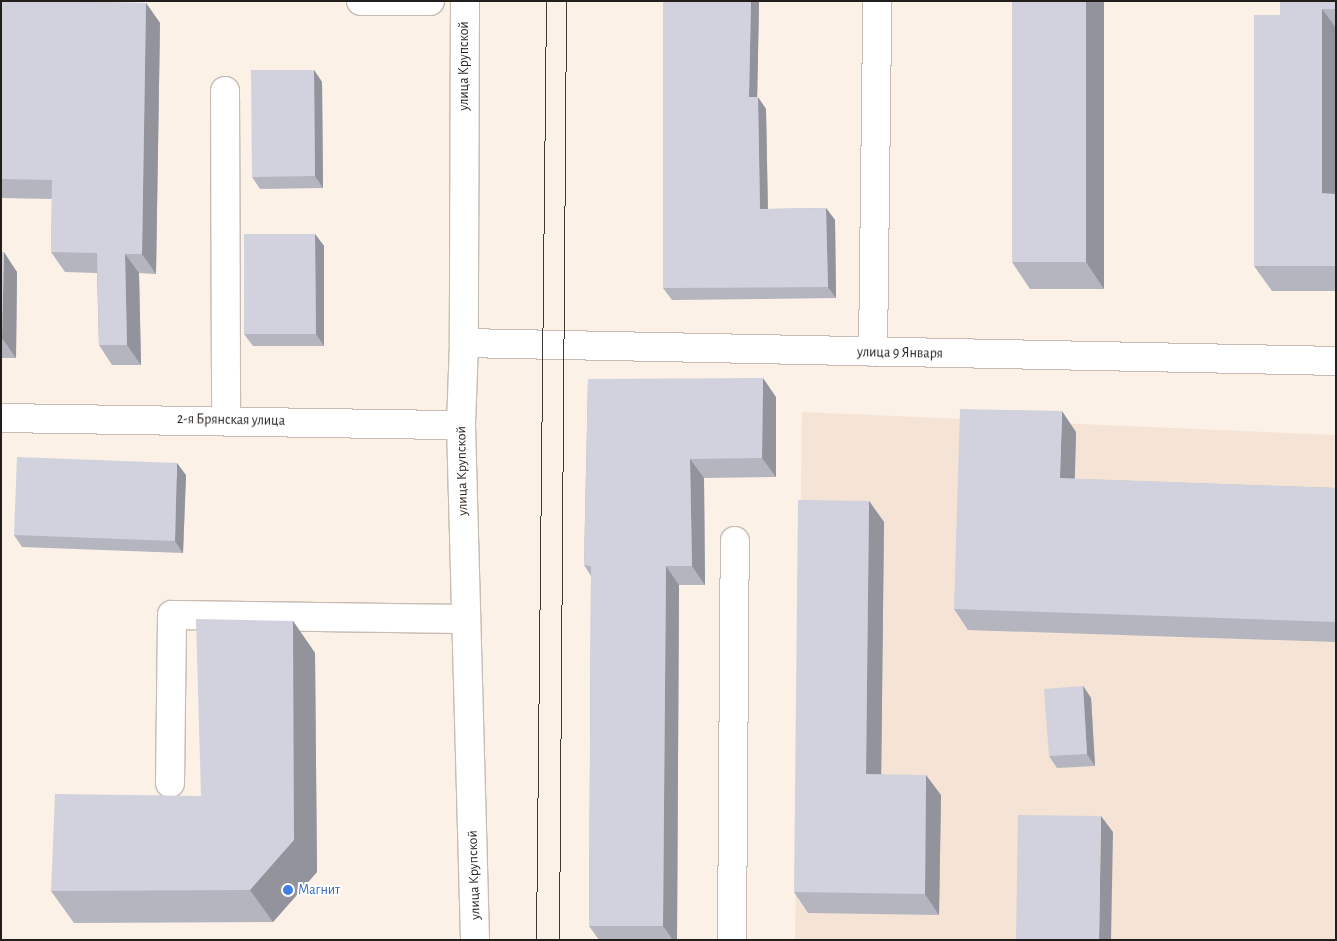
<!DOCTYPE html>
<meta charset="utf-8">
<style>
body{margin:0}
#map{position:relative;width:1337px;height:941px;overflow:hidden;background:#fbf1e7;font-family:"Alegreya Sans",sans-serif}
div>[style]{position:absolute}
.built>*{inset:0;background:#f5e4d5}
.roads{filter:drop-shadow(1px 0 #c6bcb3) drop-shadow(-1px 0 #c6bcb3) drop-shadow(0 1px #c6bcb3) drop-shadow(0 -1px #c6bcb3)}
.minor>*{height:28px;margin:-14px;padding:0 14px;transform-origin:14px;border-radius:14px;background:#fff}
.major>*{height:28px;margin:-14px;padding:0 14px;transform-origin:14px;border-radius:14px;background:#fff}
.tram>*{height:1px;margin:-0.5px;padding:0 0.5px;transform-origin:0.5px;border-radius:0.5px;background:#3d3834}
.wall>*{inset:0;background:#b4b5bf}
.shaded-wall>*{inset:0;background:#92939b}
.building>*{inset:0;background:#d1d2de}
.dots>*{width:14px;height:14px;translate:-50% -50%;box-sizing:border-box;border:2px solid #fff;border-radius:50%}
span{translate:-50% -50%;white-space:nowrap;text-align:center;line-height:1.15;-webkit-text-stroke:4px #fff;paint-order:stroke}
.street-label{font-size:14px;color:#221e1b}
.shop-label{font-size:14px;color:#366cbe}
.left{translate:0 -50%;text-align:left}
.frame{position:absolute;inset:0;border:2px solid #221e1b;pointer-events:none}
</style>
<div id="map">
<div class="built">
<div style="clip-path:polygon(802px 412px,1336px 435px,1336px 940px,795px 940px)"></div>
</div>
<div class="roads">
<div class="minor">
<div style="left:361px;top:1px;width:69px"></div>
<div style="left:225px;top:91px;width:329px;rotate:89.8deg"></div>
<div style="left:464px;top:343px;width:872px;rotate:1.18deg"></div>
<div style="left:873px;top:352px;width:351px;rotate:-89.3deg"></div>
<div style="left:1px;top:418px;width:460px;rotate:0.9deg"></div>
<div style="left:170px;top:783px;width:168px;rotate:-89.3deg"></div>
<div style="left:172px;top:615px;width:294px;rotate:0.8deg"></div>
<div style="left:732px;top:940px;width:399px;rotate:-89.6deg"></div>
</div>
<div class="major">
<div style="left:465px;top:1px;width:342px;rotate:90.2deg"></div>
<div style="left:464px;top:343px;width:82px;rotate:92.1deg"></div>
<div style="left:461px;top:425px;width:515px;rotate:88.44deg"></div>
</div>
</div>
<div class="tram">
<div style="left:536px;top:940px;width:939px;rotate:-89.39deg"></div>
<div style="left:559px;top:940px;width:939px;rotate:-89.57deg"></div>
</div>
<div class="wall">
<div style="clip-path:polygon(1px 1px,146px 3px,160px 23px,156px 274px,139px 273px,141px 365px,112px 365px,99px 345px,97px 273px,65px 272px,51px 252px,52px 199px,1px 198px)"></div>
<div style="clip-path:polygon(663px 1px,759px 1px,759px 2px,757px 97px,766px 109px,768px 209px,826px 208px,835px 220px,836px 298px,672px 300px,663px 288px)"></div>
<div style="clip-path:polygon(1012px 1px,1104px 1px,1104px 289px,1030px 289px,1012px 262px)"></div>
<div style="clip-path:polygon(1336px 1px,1336px 291px,1272px 291px,1254px 266px,1280px 15px)"></div>
<div style="clip-path:polygon(314px 70px,322px 82px,323px 188px,260px 189px,252px 177px)"></div>
<div style="clip-path:polygon(315px 234px,324px 246px,324px 346px,253px 346px,244px 334px)"></div>
<div style="clip-path:polygon(1px 252px,17px 272px,16px 358px,1px 358px)"></div>
<div style="clip-path:polygon(588px 379px,776px 397px,776px 477px,704px 478px,705px 585px,679px 585px,677px 940px,599px 940px,589px 926px,591px 576px,584px 565px)"></div>
<div style="clip-path:polygon(1076px 432px,1075px 479px,1336px 488px,1336px 642px,968px 630px,954px 609px)"></div>
<div style="clip-path:polygon(186px 475px,183px 553px,22px 547px,14px 535px)"></div>
<div style="clip-path:polygon(869px 501px,884px 522px,881px 774px,941px 795px,939px 915px,808px 913px,794px 892px)"></div>
<div style="clip-path:polygon(293px 621px,315px 653px,317px 872px,273px 922px,74px 923px,51px 891px,201px 796px)"></div>
<div style="clip-path:polygon(1083px 686px,1091px 698px,1095px 766px,1057px 768px,1049px 756px)"></div>
</div>
<div class="shaded-wall">
<div style="clip-path:polygon(751px 1px,759px 1px,759px 2px,757px 109px,749px 97px)"></div>
<div style="clip-path:polygon(1086px 1px,1104px 1px,1104px 289px,1086px 262px)"></div>
<div style="clip-path:polygon(146px 3px,160px 23px,156px 274px,142px 254px)"></div>
<div style="clip-path:polygon(1322px 9px,1336px 28px,1336px 213px,1322px 193px)"></div>
<div style="clip-path:polygon(314px 70px,322px 82px,323px 188px,315px 176px)"></div>
<div style="clip-path:polygon(758px 97px,766px 109px,768px 221px,760px 209px)"></div>
<div style="clip-path:polygon(826px 208px,835px 220px,836px 298px,828px 287px)"></div>
<div style="clip-path:polygon(315px 234px,324px 246px,324px 346px,316px 334px)"></div>
<div style="clip-path:polygon(4px 252px,17px 272px,16px 358px,2px 338px)"></div>
<div style="clip-path:polygon(125px 254px,139px 273px,141px 365px,127px 345px)"></div>
<div style="clip-path:polygon(763px 378px,776px 397px,776px 477px,762px 458px)"></div>
<div style="clip-path:polygon(1062px 411px,1076px 432px,1074px 499px,1060px 478px)"></div>
<div style="clip-path:polygon(690px 459px,704px 478px,705px 585px,692px 566px)"></div>
<div style="clip-path:polygon(177px 463px,186px 475px,183px 553px,175px 541px)"></div>
<div style="clip-path:polygon(869px 501px,884px 522px,881px 795px,866px 774px)"></div>
<div style="clip-path:polygon(666px 566px,679px 585px,677px 940px,673px 940px,663px 926px)"></div>
<div style="clip-path:polygon(293px 621px,315px 653px,317px 872px,273px 922px,250px 890px)"></div>
<div style="clip-path:polygon(1083px 686px,1091px 698px,1095px 766px,1087px 754px)"></div>
<div style="clip-path:polygon(926px 775px,941px 795px,939px 915px,925px 894px)"></div>
<div style="clip-path:polygon(1101px 816px,1113px 832px,1111px 940px,1099px 940px)"></div>
</div>
<div class="building">
<div style="clip-path:polygon(1px 1px,146px 3px,142px 254px,125px 254px,127px 345px,99px 345px,97px 253px,51px 252px,52px 180px,1px 179px)"></div>
<div style="clip-path:polygon(663px 1px,751px 1px,749px 97px,758px 97px,760px 209px,826px 208px,828px 287px,663px 288px)"></div>
<div style="clip-path:polygon(1012px 1px,1086px 1px,1086px 262px,1012px 262px)"></div>
<div style="clip-path:polygon(1280px 1px,1336px 1px,1336px 9px,1322px 9px,1322px 193px,1336px 194px,1336px 266px,1254px 266px,1254px 15px,1280px 15px)"></div>
<div style="clip-path:polygon(251px 70px,314px 70px,315px 176px,252px 177px)"></div>
<div style="clip-path:polygon(244px 234px,315px 234px,316px 334px,244px 334px)"></div>
<div style="clip-path:polygon(1px 252px,4px 252px,2px 338px,1px 338px)"></div>
<div style="clip-path:polygon(763px 378px,762px 458px,690px 459px,692px 566px,666px 566px,663px 926px,589px 926px,591px 566px,584px 565px,588px 379px)"></div>
<div style="clip-path:polygon(960px 409px,1062px 411px,1060px 478px,1336px 488px,1336px 622px,954px 609px)"></div>
<div style="clip-path:polygon(17px 457px,177px 463px,175px 541px,14px 535px)"></div>
<div style="clip-path:polygon(798px 500px,869px 501px,866px 774px,926px 775px,925px 894px,794px 892px)"></div>
<div style="clip-path:polygon(196px 619px,293px 621px,294px 840px,250px 890px,51px 891px,55px 794px,201px 796px)"></div>
<div style="clip-path:polygon(1083px 686px,1087px 754px,1049px 756px,1044px 689px)"></div>
<div style="clip-path:polygon(1018px 815px,1101px 816px,1099px 940px,1016px 940px)"></div>
</div>
<div class="dots">
<div style="left:288px;top:890px;background:#3f7fe0"></div>
</div>
<div class="street-label">
<span style="left:464px;top:66px;rotate:-90deg">улица Крупской</span>
<span style="left:900px;top:353px;rotate:1deg">улица 9 Января</span>
<span style="left:231px;top:420px;rotate:1deg">2-я Брянская улица</span>
<span style="left:462px;top:471px;rotate:-91deg">улица Крупской</span>
<span style="left:474px;top:875px;rotate:-92deg">улица Крупской</span>
</div>
<div class="shop-label">
<span class="left" style="left:298px;top:890px">Магнит</span>
</div>
<div class="frame"></div>
</div>
